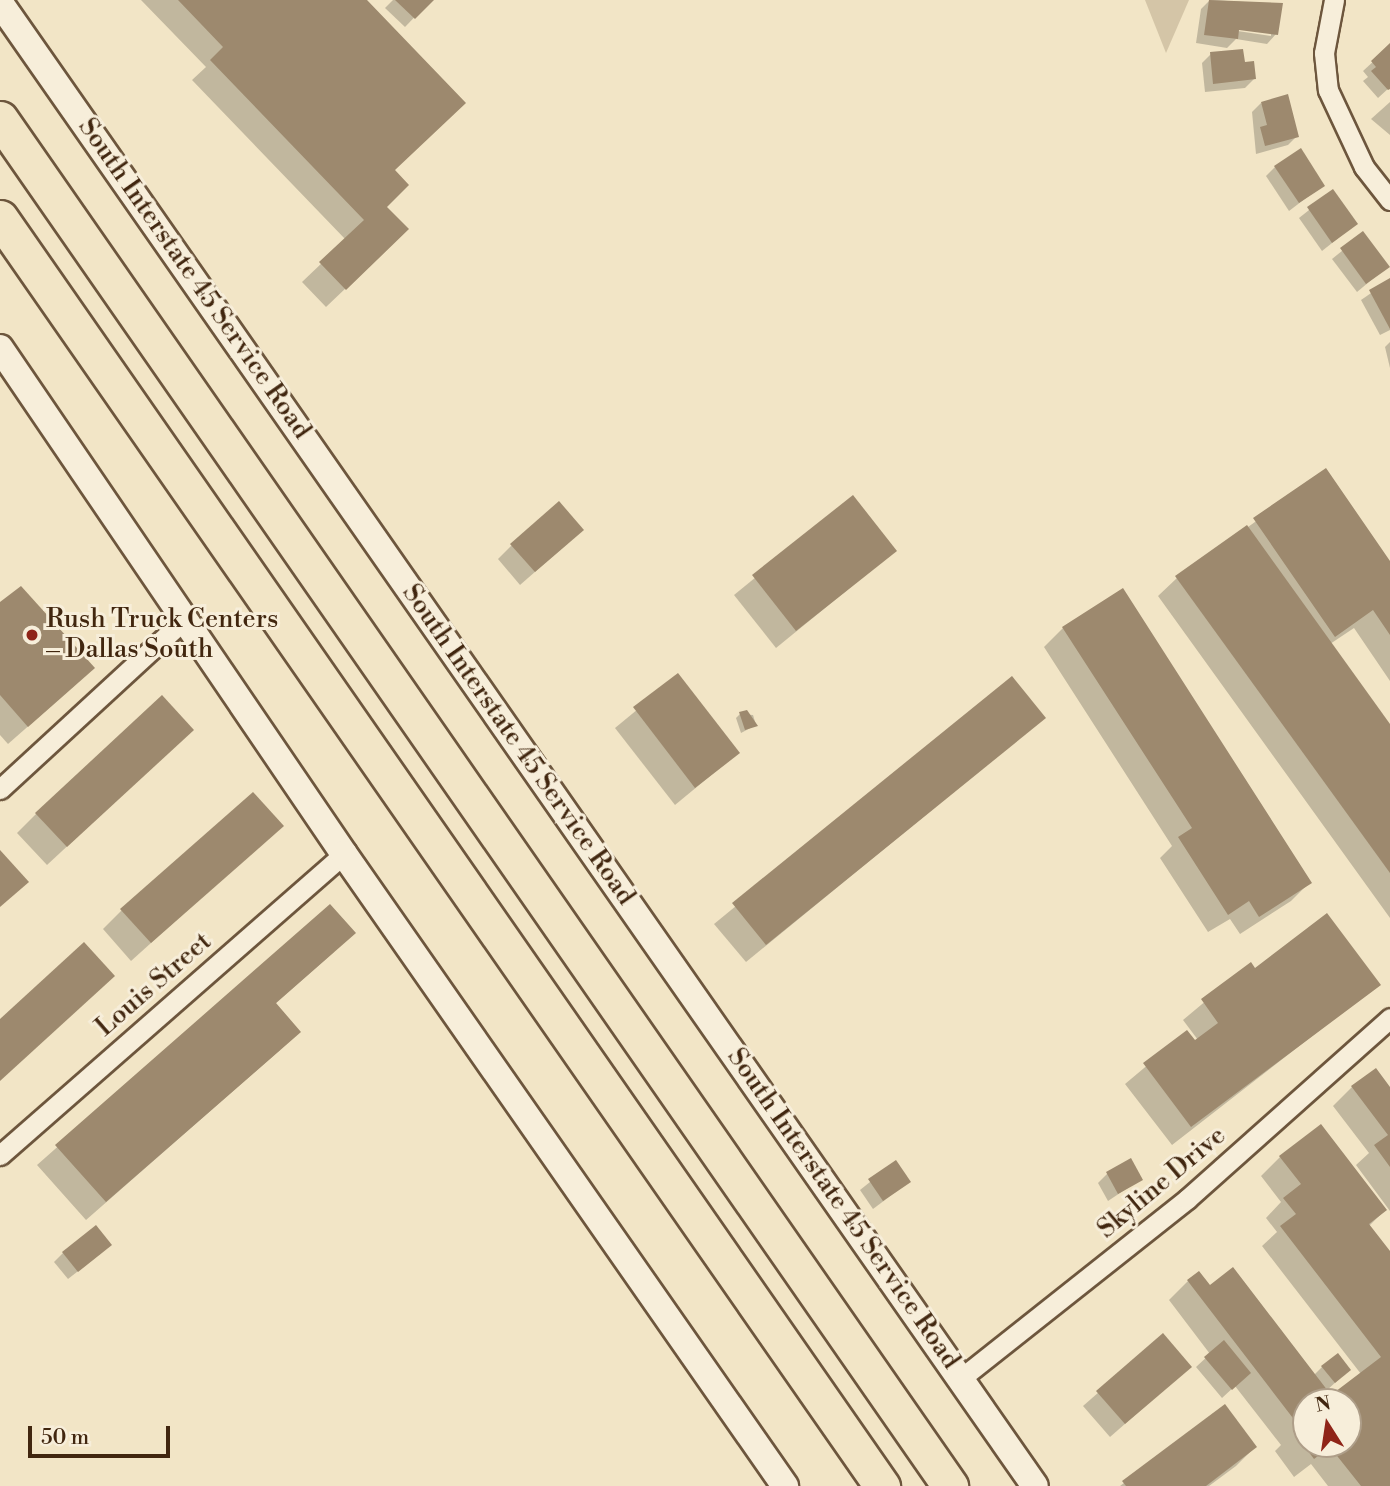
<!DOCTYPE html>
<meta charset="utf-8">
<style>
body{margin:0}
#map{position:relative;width:1390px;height:1486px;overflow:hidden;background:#f2e5c6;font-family:"Libre Bodoni",serif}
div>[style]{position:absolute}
.green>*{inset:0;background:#d4c5a7}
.shadow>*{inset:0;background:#0003}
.building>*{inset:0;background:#9d896e}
.roads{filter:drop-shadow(2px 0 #6d563d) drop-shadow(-2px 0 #6d563d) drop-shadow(0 2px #6d563d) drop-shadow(0 -2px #6d563d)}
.minor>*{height:19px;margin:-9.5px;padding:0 9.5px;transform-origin:9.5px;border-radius:9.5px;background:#f7eeda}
.secondary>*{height:26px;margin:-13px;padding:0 13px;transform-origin:13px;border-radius:13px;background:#f7eeda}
.motorway>*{height:35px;margin:-17.5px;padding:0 17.5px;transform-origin:17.5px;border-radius:17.5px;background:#f2e5c6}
.dots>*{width:19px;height:19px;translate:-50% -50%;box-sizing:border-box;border:4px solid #f7eeda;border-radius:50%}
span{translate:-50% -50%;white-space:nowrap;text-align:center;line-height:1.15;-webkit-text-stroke:6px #f7eeda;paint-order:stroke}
.street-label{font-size:26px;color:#41260f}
.poi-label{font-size:26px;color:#41260f}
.left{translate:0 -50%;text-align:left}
.north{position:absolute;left:1292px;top:1388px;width:70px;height:70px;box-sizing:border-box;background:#f7eeda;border:2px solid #ae9e89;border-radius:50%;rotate:348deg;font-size:19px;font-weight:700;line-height:28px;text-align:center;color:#41260f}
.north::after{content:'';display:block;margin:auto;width:24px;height:32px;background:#8f2418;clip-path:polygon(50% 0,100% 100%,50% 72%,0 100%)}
.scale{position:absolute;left:28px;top:1426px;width:142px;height:32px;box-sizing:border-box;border:4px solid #41260f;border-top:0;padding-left:9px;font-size:21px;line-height:24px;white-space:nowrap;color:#41260f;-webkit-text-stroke:5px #f7eeda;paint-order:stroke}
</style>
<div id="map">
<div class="green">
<div style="clip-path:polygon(1145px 0,1189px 0,1166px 53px)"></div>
</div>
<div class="shadow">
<div style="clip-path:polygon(141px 0,364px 0,393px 171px,385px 207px,388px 248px,326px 307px,302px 282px,346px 240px,192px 80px,206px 67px)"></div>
<div style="clip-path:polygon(393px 0,431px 0,405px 27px,385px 8px)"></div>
<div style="clip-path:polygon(evenodd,1210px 0,1281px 4px,1276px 34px,1267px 44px,1236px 39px,1227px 48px,1196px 43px,1201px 9px,1210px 0,1231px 27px,1271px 32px,1271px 36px,1231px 30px,1231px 27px)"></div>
<div style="clip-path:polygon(1390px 46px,1390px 87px,1378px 98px,1363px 81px,1368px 77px,1363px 71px)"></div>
<div style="clip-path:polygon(1211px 54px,1243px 64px,1254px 79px,1245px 88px,1205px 92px,1202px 63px)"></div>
<div style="clip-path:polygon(1390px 102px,1390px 135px,1371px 119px)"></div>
<div style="clip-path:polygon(1261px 103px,1297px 136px,1288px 145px,1256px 154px,1252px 112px)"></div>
<div style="clip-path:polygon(1275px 167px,1323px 185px,1289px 211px,1266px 176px)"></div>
<div style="clip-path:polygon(1333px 191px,1356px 224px,1322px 251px,1299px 218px)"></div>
<div style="clip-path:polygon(1363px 234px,1387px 267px,1357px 292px,1332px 259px)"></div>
<div style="clip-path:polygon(1390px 280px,1390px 330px,1380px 335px,1361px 300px)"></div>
<div style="clip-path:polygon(1390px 342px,1390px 368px,1385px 347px)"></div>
<div style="clip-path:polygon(1326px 471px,1390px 564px,1390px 681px,1354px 628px,1330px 644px,1390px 727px,1390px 918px,1158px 596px,1177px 578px)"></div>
<div style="clip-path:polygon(853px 498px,895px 551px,776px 648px,734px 595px)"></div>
<div style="clip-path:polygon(567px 544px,520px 585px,498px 559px,512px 545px)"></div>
<div style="clip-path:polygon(0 604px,74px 686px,8px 744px,0 735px)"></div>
<div style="clip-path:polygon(1063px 628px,1310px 882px,1291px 901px,1240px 934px,1230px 919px,1208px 932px,1160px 858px,1172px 846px,1044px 647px)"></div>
<div style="clip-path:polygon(678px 676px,738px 753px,675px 805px,615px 728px)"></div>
<div style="clip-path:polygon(1012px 679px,1044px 718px,746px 962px,714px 924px)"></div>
<div style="clip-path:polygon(740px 714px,753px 715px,756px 725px,741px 733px,736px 718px)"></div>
<div style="clip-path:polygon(173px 748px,47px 865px,17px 833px,36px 814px)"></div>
<div style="clip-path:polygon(281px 826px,131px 961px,103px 929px,122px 910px)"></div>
<div style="clip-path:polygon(330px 906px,334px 952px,275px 1004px,280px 1050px,86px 1220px,37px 1165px)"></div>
<div style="clip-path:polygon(1250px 964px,1255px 970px,1379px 984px,1172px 1145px,1125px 1084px,1187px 1032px,1195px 1043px,1198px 1040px,1183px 1020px)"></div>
<div style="clip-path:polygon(1352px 1087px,1390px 1092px,1390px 1211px,1356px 1165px,1369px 1153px,1333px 1106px)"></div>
<div style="clip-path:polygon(evenodd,1280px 1157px,1385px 1210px,1369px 1226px,1390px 1254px,1390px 1486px,1328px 1486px,1311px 1464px,1294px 1477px,1275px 1451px,1281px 1445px,1235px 1386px,1222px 1398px,1196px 1367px,1210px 1354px,1169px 1300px,1188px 1281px,1209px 1288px,1314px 1375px,1322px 1367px,1349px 1370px,1326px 1391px,1331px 1397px,1361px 1374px,1262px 1246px,1277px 1232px,1266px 1218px,1281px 1202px,1261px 1176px,1280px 1157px,1306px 1402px,1348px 1402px,1348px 1444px,1306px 1444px,1306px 1402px)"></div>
<div style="clip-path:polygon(895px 1162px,909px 1182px,873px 1209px,860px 1190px)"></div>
<div style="clip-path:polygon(1107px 1174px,1141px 1179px,1108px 1201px,1098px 1183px)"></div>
<div style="clip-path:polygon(63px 1253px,100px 1254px,68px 1279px,54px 1262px)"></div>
<div style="clip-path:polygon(1163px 1336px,1190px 1367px,1110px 1437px,1083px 1406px)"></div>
<div style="clip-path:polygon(1224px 1407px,1255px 1447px,1236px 1466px,1209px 1486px,1120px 1486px)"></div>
</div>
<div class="building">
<div style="clip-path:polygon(178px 0,367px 0,466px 103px,395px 170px,409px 185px,387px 207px,409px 229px,346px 290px,319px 262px,364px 220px,210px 60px,223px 47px)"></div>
<div style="clip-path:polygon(395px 0,434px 0,415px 19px)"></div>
<div style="clip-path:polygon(1209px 0,1283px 3px,1278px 35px,1239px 30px,1238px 39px,1204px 35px)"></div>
<div style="clip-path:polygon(1390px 43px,1390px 89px,1388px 90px,1371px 71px,1376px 67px,1371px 61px)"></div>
<div style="clip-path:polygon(1243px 49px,1245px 62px,1254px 61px,1256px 79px,1213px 84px,1210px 52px)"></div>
<div style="clip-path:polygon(1288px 94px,1299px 137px,1265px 146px,1260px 127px,1267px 125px,1261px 102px)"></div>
<div style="clip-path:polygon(1301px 148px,1325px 186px,1299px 203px,1274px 166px)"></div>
<div style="clip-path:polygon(1333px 189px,1358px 224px,1332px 243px,1307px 207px)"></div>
<div style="clip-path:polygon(1363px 231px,1390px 267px,1366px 284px,1340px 248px)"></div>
<div style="clip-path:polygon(1390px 278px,1390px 329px,1369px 290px)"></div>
<div style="clip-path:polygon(1326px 468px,1390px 561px,1390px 635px,1373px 610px,1335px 637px,1253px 518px)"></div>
<div style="clip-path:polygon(853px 495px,897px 551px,796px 631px,752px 575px)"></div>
<div style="clip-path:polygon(559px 501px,584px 530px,535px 572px,510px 544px)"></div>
<div style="clip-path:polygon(1247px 525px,1390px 724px,1390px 873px,1175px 576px)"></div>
<div style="clip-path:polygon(21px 586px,95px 668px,28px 727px,0 695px,0 602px)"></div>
<div style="clip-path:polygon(1123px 588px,1312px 883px,1259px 917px,1249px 901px,1228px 915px,1178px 837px,1192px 828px,1062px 627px)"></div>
<div style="clip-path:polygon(678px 673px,740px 753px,695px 788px,633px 707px)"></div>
<div style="clip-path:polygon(1012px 676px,1046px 718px,766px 945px,732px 903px)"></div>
<div style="clip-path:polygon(162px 695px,194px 730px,67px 847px,35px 813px)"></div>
<div style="clip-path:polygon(747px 710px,758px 726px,745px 730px,739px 712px)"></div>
<div style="clip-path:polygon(253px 792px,284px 826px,151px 943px,120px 909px)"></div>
<div style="clip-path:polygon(0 850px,29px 882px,0 907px)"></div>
<div style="clip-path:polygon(330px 904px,356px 933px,276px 1003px,301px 1032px,106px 1202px,55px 1145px)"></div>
<div style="clip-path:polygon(1327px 913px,1381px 985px,1191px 1127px,1143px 1063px,1187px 1030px,1195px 1040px,1218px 1023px,1201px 999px,1251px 962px,1255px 968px)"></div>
<div style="clip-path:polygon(84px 942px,115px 976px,0 1081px,0 1019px)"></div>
<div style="clip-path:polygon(1376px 1068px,1390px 1087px,1390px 1167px,1374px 1145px,1388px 1135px,1351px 1086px)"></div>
<div style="clip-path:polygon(evenodd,1321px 1124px,1387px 1210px,1369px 1224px,1390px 1251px,1390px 1486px,1361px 1486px,1330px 1447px,1314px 1459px,1293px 1431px,1299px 1426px,1187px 1280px,1199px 1271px,1210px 1285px,1233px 1267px,1331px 1395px,1381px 1357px,1280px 1226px,1296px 1214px,1283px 1198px,1301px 1184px,1279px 1156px,1321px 1124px,1306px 1402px,1348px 1402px,1348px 1444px,1306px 1444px,1306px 1402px)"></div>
<div style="clip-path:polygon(1131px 1158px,1143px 1180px,1118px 1194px,1106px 1172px)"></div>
<div style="clip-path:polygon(896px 1160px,911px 1182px,883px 1201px,868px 1179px)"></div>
<div style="clip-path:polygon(96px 1225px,112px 1245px,78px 1272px,62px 1252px)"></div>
<div style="clip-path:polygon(1163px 1333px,1192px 1367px,1125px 1424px,1096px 1391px)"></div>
<div style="clip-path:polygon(1224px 1340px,1251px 1373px,1232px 1390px,1204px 1357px)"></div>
<div style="clip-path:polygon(1338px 1353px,1351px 1370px,1335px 1383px,1321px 1366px)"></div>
<div style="clip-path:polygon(1225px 1404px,1257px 1447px,1206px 1486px,1126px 1486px,1122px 1481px)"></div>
</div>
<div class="roads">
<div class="minor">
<div style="left:1334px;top:0;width:54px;rotate:100.7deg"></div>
<div style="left:1324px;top:53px;width:37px;rotate:84deg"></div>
<div style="left:1328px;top:90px;width:85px;rotate:64.9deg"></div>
<div style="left:1364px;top:167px;width:42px;rotate:51.8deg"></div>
<div style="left:0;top:789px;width:250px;rotate:-42.6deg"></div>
<div style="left:0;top:1155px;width:457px;rotate:-41.2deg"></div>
<div style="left:960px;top:1379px;width:290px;rotate:-38.4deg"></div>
<div style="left:1187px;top:1199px;width:272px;rotate:-41.7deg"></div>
</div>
<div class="secondary">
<div style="left:0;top:3px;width:1808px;rotate:55.09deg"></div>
<div style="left:0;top:348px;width:612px;rotate:55.79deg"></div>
<div style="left:344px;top:854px;width:771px;rotate:55.09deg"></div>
</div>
<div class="motorway">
<div style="left:0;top:119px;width:1665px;rotate:55.2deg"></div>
<div style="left:0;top:218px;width:1545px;rotate:55.18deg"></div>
</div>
</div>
<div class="dots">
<div style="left:32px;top:635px;background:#8f2418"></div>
</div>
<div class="street-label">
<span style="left:194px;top:279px;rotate:55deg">South Interstate 45 Service Road</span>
<span style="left:518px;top:745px;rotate:55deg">South Interstate 45 Service Road</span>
<span style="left:154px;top:985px;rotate:-41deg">Louis Street</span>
<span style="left:1162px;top:1183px;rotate:-40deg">Skyline Drive</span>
<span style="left:843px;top:1209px;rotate:55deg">South Interstate 45 Service Road</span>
</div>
<div class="poi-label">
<span class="left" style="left:46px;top:635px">Rush Truck Centers<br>– Dallas South</span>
</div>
<div class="north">N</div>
<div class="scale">50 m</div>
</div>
